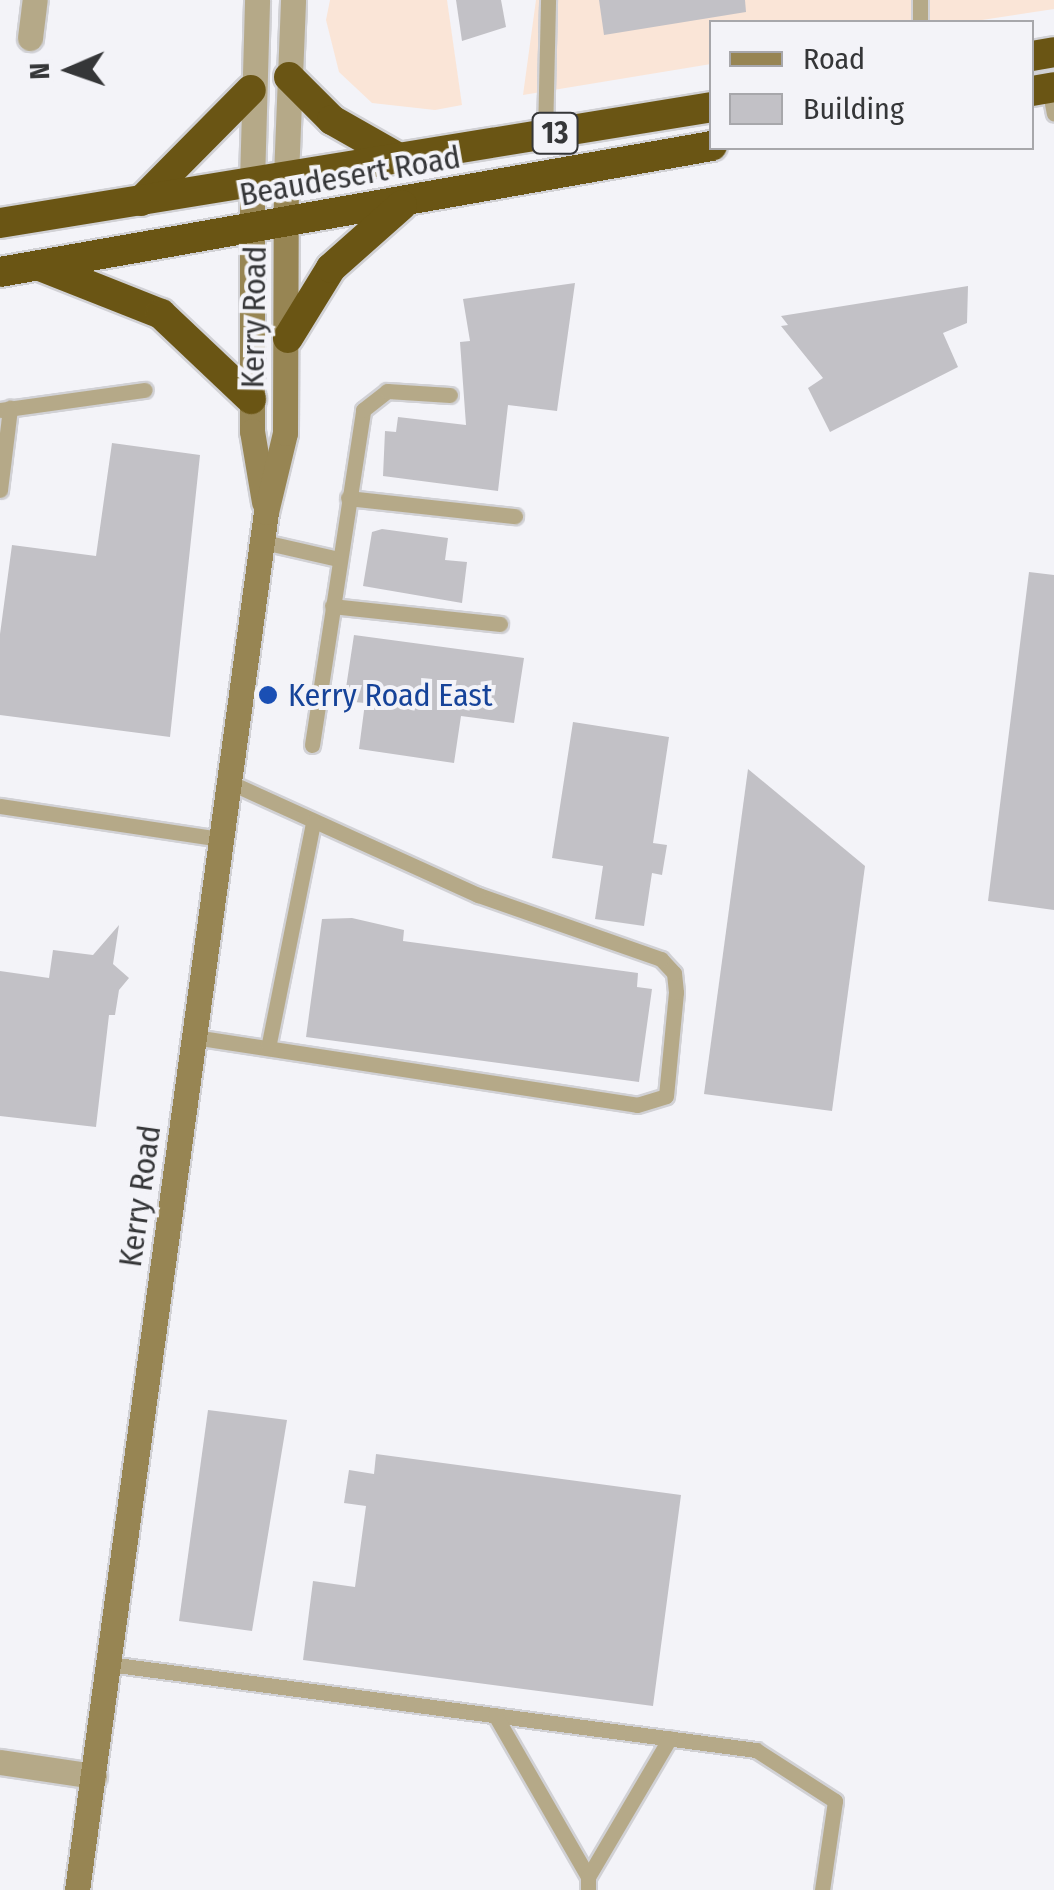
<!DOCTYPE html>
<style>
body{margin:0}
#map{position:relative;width:1054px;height:1890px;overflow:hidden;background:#f3f3f8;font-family:"Fira Sans Condensed",sans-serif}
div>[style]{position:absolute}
.commercial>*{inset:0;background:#fae5d7}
.building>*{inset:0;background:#c2c1c6}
.roads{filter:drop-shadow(2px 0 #d1d1d5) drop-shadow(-2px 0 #d1d1d5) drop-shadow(0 2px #d1d1d5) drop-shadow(0 -2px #d1d1d5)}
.lane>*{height:15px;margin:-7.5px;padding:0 7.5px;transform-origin:7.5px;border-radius:7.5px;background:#b5a988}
.street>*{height:25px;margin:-12.5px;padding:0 12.5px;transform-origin:12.5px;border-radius:12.5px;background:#b5a988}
.secondary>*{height:25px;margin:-12.5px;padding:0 12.5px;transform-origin:12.5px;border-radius:12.5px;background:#978553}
.highway>*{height:30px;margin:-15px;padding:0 15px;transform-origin:15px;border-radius:15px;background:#6a5514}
.dots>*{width:28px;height:28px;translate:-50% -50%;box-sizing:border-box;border:5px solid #f3f3f8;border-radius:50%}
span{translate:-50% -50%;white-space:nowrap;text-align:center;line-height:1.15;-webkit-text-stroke:8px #f3f3f8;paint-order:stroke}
.shield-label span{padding:2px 8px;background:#f3f3f8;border:2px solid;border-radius:8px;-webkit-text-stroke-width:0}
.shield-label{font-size:30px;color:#353638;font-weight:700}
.street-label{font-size:32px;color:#353638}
.transit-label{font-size:32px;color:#164399}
.left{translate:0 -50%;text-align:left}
.legend{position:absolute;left:709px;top:20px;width:325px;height:130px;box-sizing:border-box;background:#f3f3f8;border:2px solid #a7a7ab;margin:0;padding:12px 18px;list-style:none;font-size:30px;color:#353638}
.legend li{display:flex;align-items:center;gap:20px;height:50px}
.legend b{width:50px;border:2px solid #a7a7ab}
.north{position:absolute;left:20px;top:20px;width:100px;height:100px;-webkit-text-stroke:8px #f3f3f8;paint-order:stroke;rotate:268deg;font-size:28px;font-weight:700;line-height:40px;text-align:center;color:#353638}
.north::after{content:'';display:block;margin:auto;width:35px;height:45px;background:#353638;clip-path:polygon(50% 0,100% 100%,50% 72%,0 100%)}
</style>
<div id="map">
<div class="commercial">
<div style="clip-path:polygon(330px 0,447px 0,462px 105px,435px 110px,372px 103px,339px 72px,326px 20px)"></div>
<div style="clip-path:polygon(536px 0,1054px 0,1054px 9px,969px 22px,712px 22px,711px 64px,523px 95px)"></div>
</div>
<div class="building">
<div style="clip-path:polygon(456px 0,501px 0,506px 27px,462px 41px)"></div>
<div style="clip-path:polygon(599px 0,745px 0,746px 12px,604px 35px)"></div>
<div style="clip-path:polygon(575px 283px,557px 411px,508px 405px,498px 491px,383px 476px,385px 431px,396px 432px,398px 417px,466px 425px,460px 342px,470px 341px,463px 299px)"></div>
<div style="clip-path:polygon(968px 286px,967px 323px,943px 333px,958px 367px,830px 432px,808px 388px,823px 378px,781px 326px,788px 325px,781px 316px)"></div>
<div style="clip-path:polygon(112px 443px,200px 455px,170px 737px,0 715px,0 634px,12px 545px,96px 556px)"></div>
<div style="clip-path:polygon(382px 529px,448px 538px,445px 560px,467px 562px,462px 603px,363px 586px,372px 532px)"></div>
<div style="clip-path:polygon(1029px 572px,1054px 575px,1054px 910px,988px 901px)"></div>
<div style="clip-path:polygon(354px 635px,524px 658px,514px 723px,461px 716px,454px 763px,359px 749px,365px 703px,344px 701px)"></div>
<div style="clip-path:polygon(573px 722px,669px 737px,653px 843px,667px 845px,662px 875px,652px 873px,644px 926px,595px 919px,603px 866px,552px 858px)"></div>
<div style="clip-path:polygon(748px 769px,865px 866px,832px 1111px,704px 1094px)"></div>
<div style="clip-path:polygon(352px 918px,404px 930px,403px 941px,638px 973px,637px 987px,652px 989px,639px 1082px,306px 1037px,322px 919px)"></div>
<div style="clip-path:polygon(119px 925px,113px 964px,129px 978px,119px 990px,115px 1015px,109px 1015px,96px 1127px,0 1116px,0 971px,49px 978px,53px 950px,93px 955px)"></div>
<div style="clip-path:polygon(208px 1410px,287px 1420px,252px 1631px,179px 1621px)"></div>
<div style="clip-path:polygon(376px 1454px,681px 1495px,653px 1706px,303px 1660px,313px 1581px,355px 1587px,366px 1506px,344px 1503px,349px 1470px,374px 1474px)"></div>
</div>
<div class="roads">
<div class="lane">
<div style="left:920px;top:0;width:22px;rotate:90deg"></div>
<div style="left:1049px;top:88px;width:26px;rotate:79deg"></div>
<div style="left:545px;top:135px;width:135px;rotate:-88.7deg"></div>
<div style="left:0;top:410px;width:146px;rotate:-7.9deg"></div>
<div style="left:0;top:490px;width:83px;rotate:-83deg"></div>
<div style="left:348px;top:498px;width:168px;rotate:6.2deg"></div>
<div style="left:264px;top:542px;width:76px;rotate:12.9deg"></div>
<div style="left:332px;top:606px;width:169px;rotate:6.1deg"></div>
<div style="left:312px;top:745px;width:339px;rotate:-81.3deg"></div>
<div style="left:363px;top:410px;width:31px;rotate:-38deg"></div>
<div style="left:387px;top:391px;width:63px;rotate:3.6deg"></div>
<div style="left:0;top:806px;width:223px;rotate:8.5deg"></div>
<div style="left:194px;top:1037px;width:448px;rotate:8.7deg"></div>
<div style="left:637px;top:1105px;width:30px;rotate:-17deg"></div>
<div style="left:666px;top:1096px;width:104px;rotate:-84.5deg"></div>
<div style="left:676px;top:992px;width:19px;rotate:-96deg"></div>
<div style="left:674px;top:973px;width:19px;rotate:-133deg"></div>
<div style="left:661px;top:959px;width:194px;rotate:-160.7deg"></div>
<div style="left:478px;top:895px;width:273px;rotate:-155.6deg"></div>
<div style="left:268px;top:1048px;width:230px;rotate:-78.7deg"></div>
<div style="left:109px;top:1664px;width:653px;rotate:7.57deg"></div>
<div style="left:756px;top:1750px;width:94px;rotate:32.8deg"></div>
<div style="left:835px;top:1801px;width:90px;rotate:98.3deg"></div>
<div style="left:495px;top:1715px;width:187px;rotate:60.1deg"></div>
<div style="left:588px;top:1877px;width:13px;rotate:90deg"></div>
<div style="left:588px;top:1877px;width:161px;rotate:-59.5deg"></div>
</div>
<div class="street">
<div style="left:30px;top:38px;width:38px;rotate:-83deg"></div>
<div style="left:286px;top:176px;width:176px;rotate:-87.7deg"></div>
<div style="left:252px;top:182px;width:182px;rotate:-88.4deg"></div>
<div style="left:0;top:1762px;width:95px;rotate:8.5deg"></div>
</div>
<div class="secondary">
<div style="left:252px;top:182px;width:249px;rotate:90deg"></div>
<div style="left:252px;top:431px;width:72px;rotate:80.4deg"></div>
<div style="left:77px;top:1890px;width:1391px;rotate:-82.19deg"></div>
<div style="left:266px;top:512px;width:81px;rotate:-76.5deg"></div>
<div style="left:285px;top:433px;width:257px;rotate:-89.8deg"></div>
</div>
<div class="highway">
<div style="left:1032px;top:56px;width:22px;rotate:-10deg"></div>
<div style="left:289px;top:77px;width:61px;rotate:45deg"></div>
<div style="left:332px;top:120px;width:77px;rotate:29.6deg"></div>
<div style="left:1032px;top:91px;width:22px;rotate:-10deg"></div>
<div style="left:141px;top:201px;width:156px;rotate:-45.3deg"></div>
<div style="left:0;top:223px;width:721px;rotate:-9.25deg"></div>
<div style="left:40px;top:266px;width:130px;rotate:21.6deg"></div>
<div style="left:161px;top:314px;width:124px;rotate:43.4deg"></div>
<div style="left:0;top:272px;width:723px;rotate:-10.04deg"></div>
<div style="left:288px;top:338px;width:82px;rotate:-58.4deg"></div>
<div style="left:331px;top:268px;width:95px;rotate:-41.6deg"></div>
</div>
</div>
<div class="dots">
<div style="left:268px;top:695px;background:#1a4fb4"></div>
</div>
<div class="shield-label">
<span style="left:555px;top:133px">13</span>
</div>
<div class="street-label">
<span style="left:350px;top:176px;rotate:-10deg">Beaudesert Road</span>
<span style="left:254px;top:317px;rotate:-89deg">Kerry Road</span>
<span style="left:140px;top:1196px;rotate:-82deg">Kerry Road</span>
</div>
<div class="transit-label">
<span class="left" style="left:288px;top:695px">Kerry Road East</span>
</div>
<ul class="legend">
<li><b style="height:12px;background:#978553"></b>Road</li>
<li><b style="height:28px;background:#c2c1c6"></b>Building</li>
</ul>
<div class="north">N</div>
</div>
